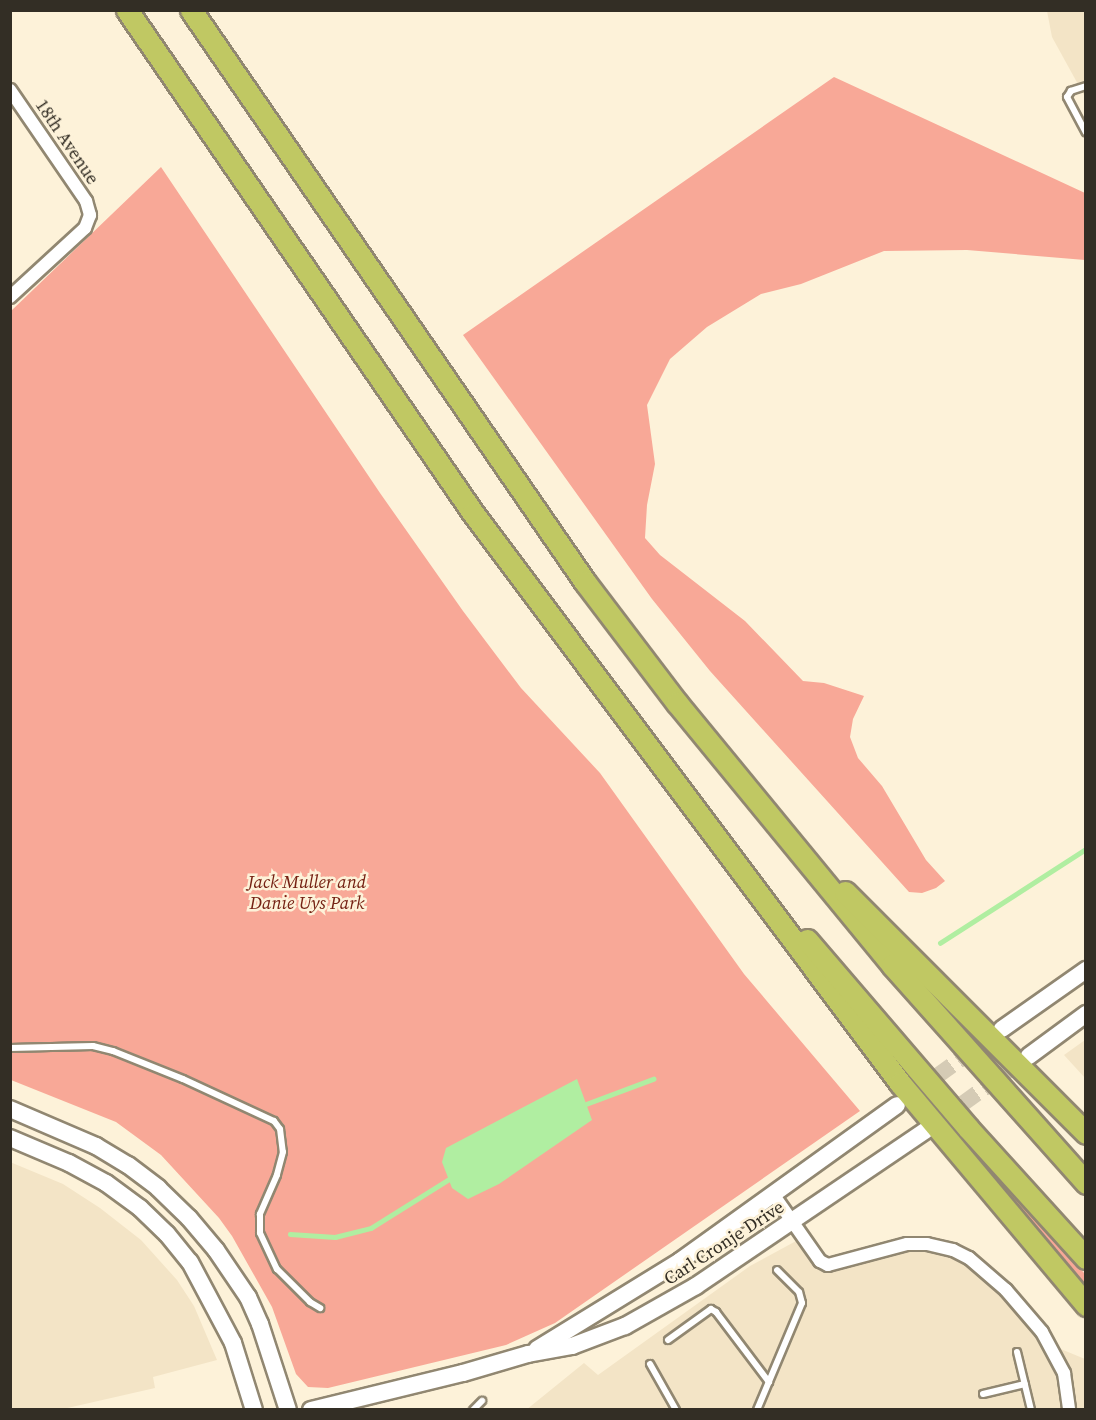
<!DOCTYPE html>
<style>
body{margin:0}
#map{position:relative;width:1096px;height:1420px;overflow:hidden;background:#fdf2d9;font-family:"Source Serif 4",serif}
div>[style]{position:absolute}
.built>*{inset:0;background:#f3e4c6}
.green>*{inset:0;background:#f8a897}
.water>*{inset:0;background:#b0eea1}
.stream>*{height:4.5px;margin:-2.25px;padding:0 2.25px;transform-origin:2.25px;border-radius:2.25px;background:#b0eea1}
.secondary-tunnel>*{height:16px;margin-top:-8px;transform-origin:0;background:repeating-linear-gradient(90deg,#d5cbb5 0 16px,transparent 0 24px)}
.roads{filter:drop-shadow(2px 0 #918771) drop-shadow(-2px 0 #918771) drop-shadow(0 2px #918771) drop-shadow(0 -2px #918771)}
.lane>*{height:6px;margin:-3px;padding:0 3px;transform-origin:3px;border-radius:3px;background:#fff}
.street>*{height:12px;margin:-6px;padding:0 6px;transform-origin:6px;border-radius:6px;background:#fff}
.secondary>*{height:16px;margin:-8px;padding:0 8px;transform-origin:8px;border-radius:8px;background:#fff}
.highway>*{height:21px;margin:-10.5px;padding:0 10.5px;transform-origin:10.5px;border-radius:10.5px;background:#c0c863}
span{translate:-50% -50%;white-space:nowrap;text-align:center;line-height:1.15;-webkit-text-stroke:5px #fdf2d9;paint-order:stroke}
.street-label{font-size:18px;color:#332e25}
.park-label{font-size:18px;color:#752113;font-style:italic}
.frame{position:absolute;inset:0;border:12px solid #332e25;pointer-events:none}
</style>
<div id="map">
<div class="built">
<div style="clip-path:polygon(1047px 11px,1085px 11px,1085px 97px,1052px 37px)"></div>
<div style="clip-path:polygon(1085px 1040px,1085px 1078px,1064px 1055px)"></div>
<div style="clip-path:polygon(10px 1162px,63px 1184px,100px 1208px,141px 1240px,177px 1280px,194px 1306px,217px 1360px,153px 1377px,155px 1388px,63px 1409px,11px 1409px)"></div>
<div style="clip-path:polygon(809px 1234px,824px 1255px,833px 1259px,906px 1242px,970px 1257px,1051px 1345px,1085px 1359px,1085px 1409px,526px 1410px,584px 1363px,598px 1375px,750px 1266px)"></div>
</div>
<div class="green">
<div style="clip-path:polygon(834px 77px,1085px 193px,1085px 260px,967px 250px,884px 251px,801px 284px,761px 294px,707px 327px,670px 359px,647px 405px,655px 464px,647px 505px,645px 538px,660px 555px,745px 621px,803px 681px,824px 683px,864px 696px,853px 719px,850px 737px,858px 758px,882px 786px,926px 860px,945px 881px,936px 888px,922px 893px,909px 892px,710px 671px,652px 599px,463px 335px)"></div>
<div style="clip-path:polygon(161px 167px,380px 493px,463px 611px,521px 688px,600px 773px,744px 974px,860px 1111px,555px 1323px,506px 1345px,328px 1388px,308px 1387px,296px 1374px,272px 1307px,232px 1236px,219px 1218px,161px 1155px,116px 1122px,11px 1080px,11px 311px)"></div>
<div style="clip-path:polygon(964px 1141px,1085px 1274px,1085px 1288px,962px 1142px)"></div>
</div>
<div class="water">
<div style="clip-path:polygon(577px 1079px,592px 1120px,499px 1184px,468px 1199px,452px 1188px,442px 1162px,446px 1148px)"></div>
</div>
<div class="stream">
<div style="left:940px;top:943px;width:174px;rotate:-32.8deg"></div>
<div style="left:586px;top:1104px;width:72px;rotate:-20.5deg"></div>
<div style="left:290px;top:1234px;width:45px;rotate:3.8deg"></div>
<div style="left:335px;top:1237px;width:37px;rotate:-14deg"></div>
<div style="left:371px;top:1228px;width:92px;rotate:-32.1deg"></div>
</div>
<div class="secondary-tunnel">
<div style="left:919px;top:1089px;width:101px;rotate:-35.7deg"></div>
<div style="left:925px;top:1131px;width:125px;rotate:-35.9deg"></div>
</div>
<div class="roads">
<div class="lane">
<div style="left:1086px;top:86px;width:16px;rotate:162deg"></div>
<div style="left:1071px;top:91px;width:7px;rotate:124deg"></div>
<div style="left:1067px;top:97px;width:40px;rotate:62deg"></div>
<div style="left:10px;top:1048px;width:83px;rotate:-1.4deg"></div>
<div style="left:93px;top:1046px;width:21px;rotate:14deg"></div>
<div style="left:113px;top:1051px;width:75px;rotate:21.8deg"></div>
<div style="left:183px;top:1079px;width:100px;rotate:24.8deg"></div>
<div style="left:274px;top:1121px;width:10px;rotate:53deg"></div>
<div style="left:280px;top:1129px;width:23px;rotate:83deg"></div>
<div style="left:283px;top:1152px;width:24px;rotate:105deg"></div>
<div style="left:277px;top:1175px;width:43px;rotate:113.6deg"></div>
<div style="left:260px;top:1214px;width:19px;rotate:90deg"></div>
<div style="left:260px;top:1233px;width:40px;rotate:65deg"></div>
<div style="left:277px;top:1269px;width:47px;rotate:45deg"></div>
<div style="left:310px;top:1302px;width:12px;rotate:31deg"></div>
<div style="left:668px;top:1340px;width:53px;rotate:-35.8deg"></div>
<div style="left:711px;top:1309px;width:6px;rotate:31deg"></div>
<div style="left:716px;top:1312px;width:88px;rotate:52.9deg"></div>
<div style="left:1017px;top:1352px;width:60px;rotate:76.4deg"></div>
<div style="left:650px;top:1364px;width:53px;rotate:60.5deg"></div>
<div style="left:983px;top:1394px;width:43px;rotate:-13.4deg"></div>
<div style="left:473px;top:1410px;width:13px;rotate:-45deg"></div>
<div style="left:757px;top:1410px;width:116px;rotate:-67.2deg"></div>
<div style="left:802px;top:1303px;width:11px;rotate:-105deg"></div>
<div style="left:799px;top:1292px;width:31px;rotate:-135deg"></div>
</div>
<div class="street">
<div style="left:10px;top:90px;width:135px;rotate:55.6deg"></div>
<div style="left:86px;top:201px;width:15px;rotate:74deg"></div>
<div style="left:90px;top:215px;width:14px;rotate:111deg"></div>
<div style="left:85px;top:228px;width:102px;rotate:137.4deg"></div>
<div style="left:773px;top:1194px;width:82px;rotate:55deg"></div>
<div style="left:820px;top:1261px;width:9px;rotate:27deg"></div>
<div style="left:828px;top:1265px;width:82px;rotate:-14.9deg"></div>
<div style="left:907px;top:1244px;width:20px"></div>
<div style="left:927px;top:1244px;width:27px;rotate:13deg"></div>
<div style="left:953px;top:1250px;width:18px;rotate:27deg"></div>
<div style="left:969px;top:1258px;width:49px;rotate:40.9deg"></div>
<div style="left:1006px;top:1290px;width:55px;rotate:49.4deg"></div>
<div style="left:1042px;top:1332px;width:47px;rotate:61.8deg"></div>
<div style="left:1064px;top:1373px;width:37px;rotate:82deg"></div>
</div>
<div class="secondary">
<div style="left:1002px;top:1029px;width:103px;rotate:-35.1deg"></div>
<div style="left:1029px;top:1056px;width:71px;rotate:-36.4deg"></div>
<div style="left:10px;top:1109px;width:94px;rotate:23.3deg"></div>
<div style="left:96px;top:1146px;width:37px;rotate:31deg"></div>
<div style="left:128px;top:1165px;width:38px;rotate:37deg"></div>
<div style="left:158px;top:1188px;width:43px;rotate:44.1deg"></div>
<div style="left:189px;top:1218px;width:42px;rotate:49.8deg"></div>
<div style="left:216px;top:1250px;width:57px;rotate:55.8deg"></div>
<div style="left:248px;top:1297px;width:30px;rotate:66deg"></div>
<div style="left:260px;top:1324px;width:90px;rotate:72deg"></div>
<div style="left:10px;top:1138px;width:64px;rotate:23deg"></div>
<div style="left:69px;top:1163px;width:42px;rotate:28.4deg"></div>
<div style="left:106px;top:1183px;width:42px;rotate:36.3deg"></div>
<div style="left:140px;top:1208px;width:37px;rotate:44deg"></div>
<div style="left:167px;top:1234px;width:36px;rotate:51deg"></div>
<div style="left:190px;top:1262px;width:92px;rotate:62deg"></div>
<div style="left:233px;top:1343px;width:70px;rotate:72.6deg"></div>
<div style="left:537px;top:1349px;width:168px;rotate:-31.6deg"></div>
<div style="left:680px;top:1261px;width:267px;rotate:-35.7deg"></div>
<div style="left:311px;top:1410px;width:156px;rotate:-13.7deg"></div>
<div style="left:463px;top:1373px;width:68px;rotate:-16.3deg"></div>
<div style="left:528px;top:1354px;width:45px;rotate:-10.3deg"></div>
<div style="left:572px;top:1346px;width:57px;rotate:-20.7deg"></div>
<div style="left:625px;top:1326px;width:81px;rotate:-29.4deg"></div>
<div style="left:696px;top:1286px;width:277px;rotate:-34.1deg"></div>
</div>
<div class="highway">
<div style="left:127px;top:10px;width:611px;rotate:55.48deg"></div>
<div style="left:473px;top:513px;width:712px;rotate:53.16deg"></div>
<div style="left:900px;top:1083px;width:290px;rotate:50deg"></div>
<div style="left:191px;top:10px;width:695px;rotate:55.44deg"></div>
<div style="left:585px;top:582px;width:152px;rotate:52.8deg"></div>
<div style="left:677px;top:703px;width:339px;rotate:50.6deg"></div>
<div style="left:892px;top:965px;width:292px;rotate:48.3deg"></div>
<div style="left:845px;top:892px;width:341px;rotate:45deg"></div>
<div style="left:807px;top:940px;width:248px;rotate:49.4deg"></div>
<div style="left:968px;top:1128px;width:176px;rotate:47.8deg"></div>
</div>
</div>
<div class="street-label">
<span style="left:67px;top:142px;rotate:56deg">18th Avenue</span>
<span style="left:724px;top:1243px;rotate:-33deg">Carl Cronje Drive</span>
</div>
<div class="park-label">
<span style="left:307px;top:893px">Jack Muller and<br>Danie Uys Park</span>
</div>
<div class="frame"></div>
</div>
